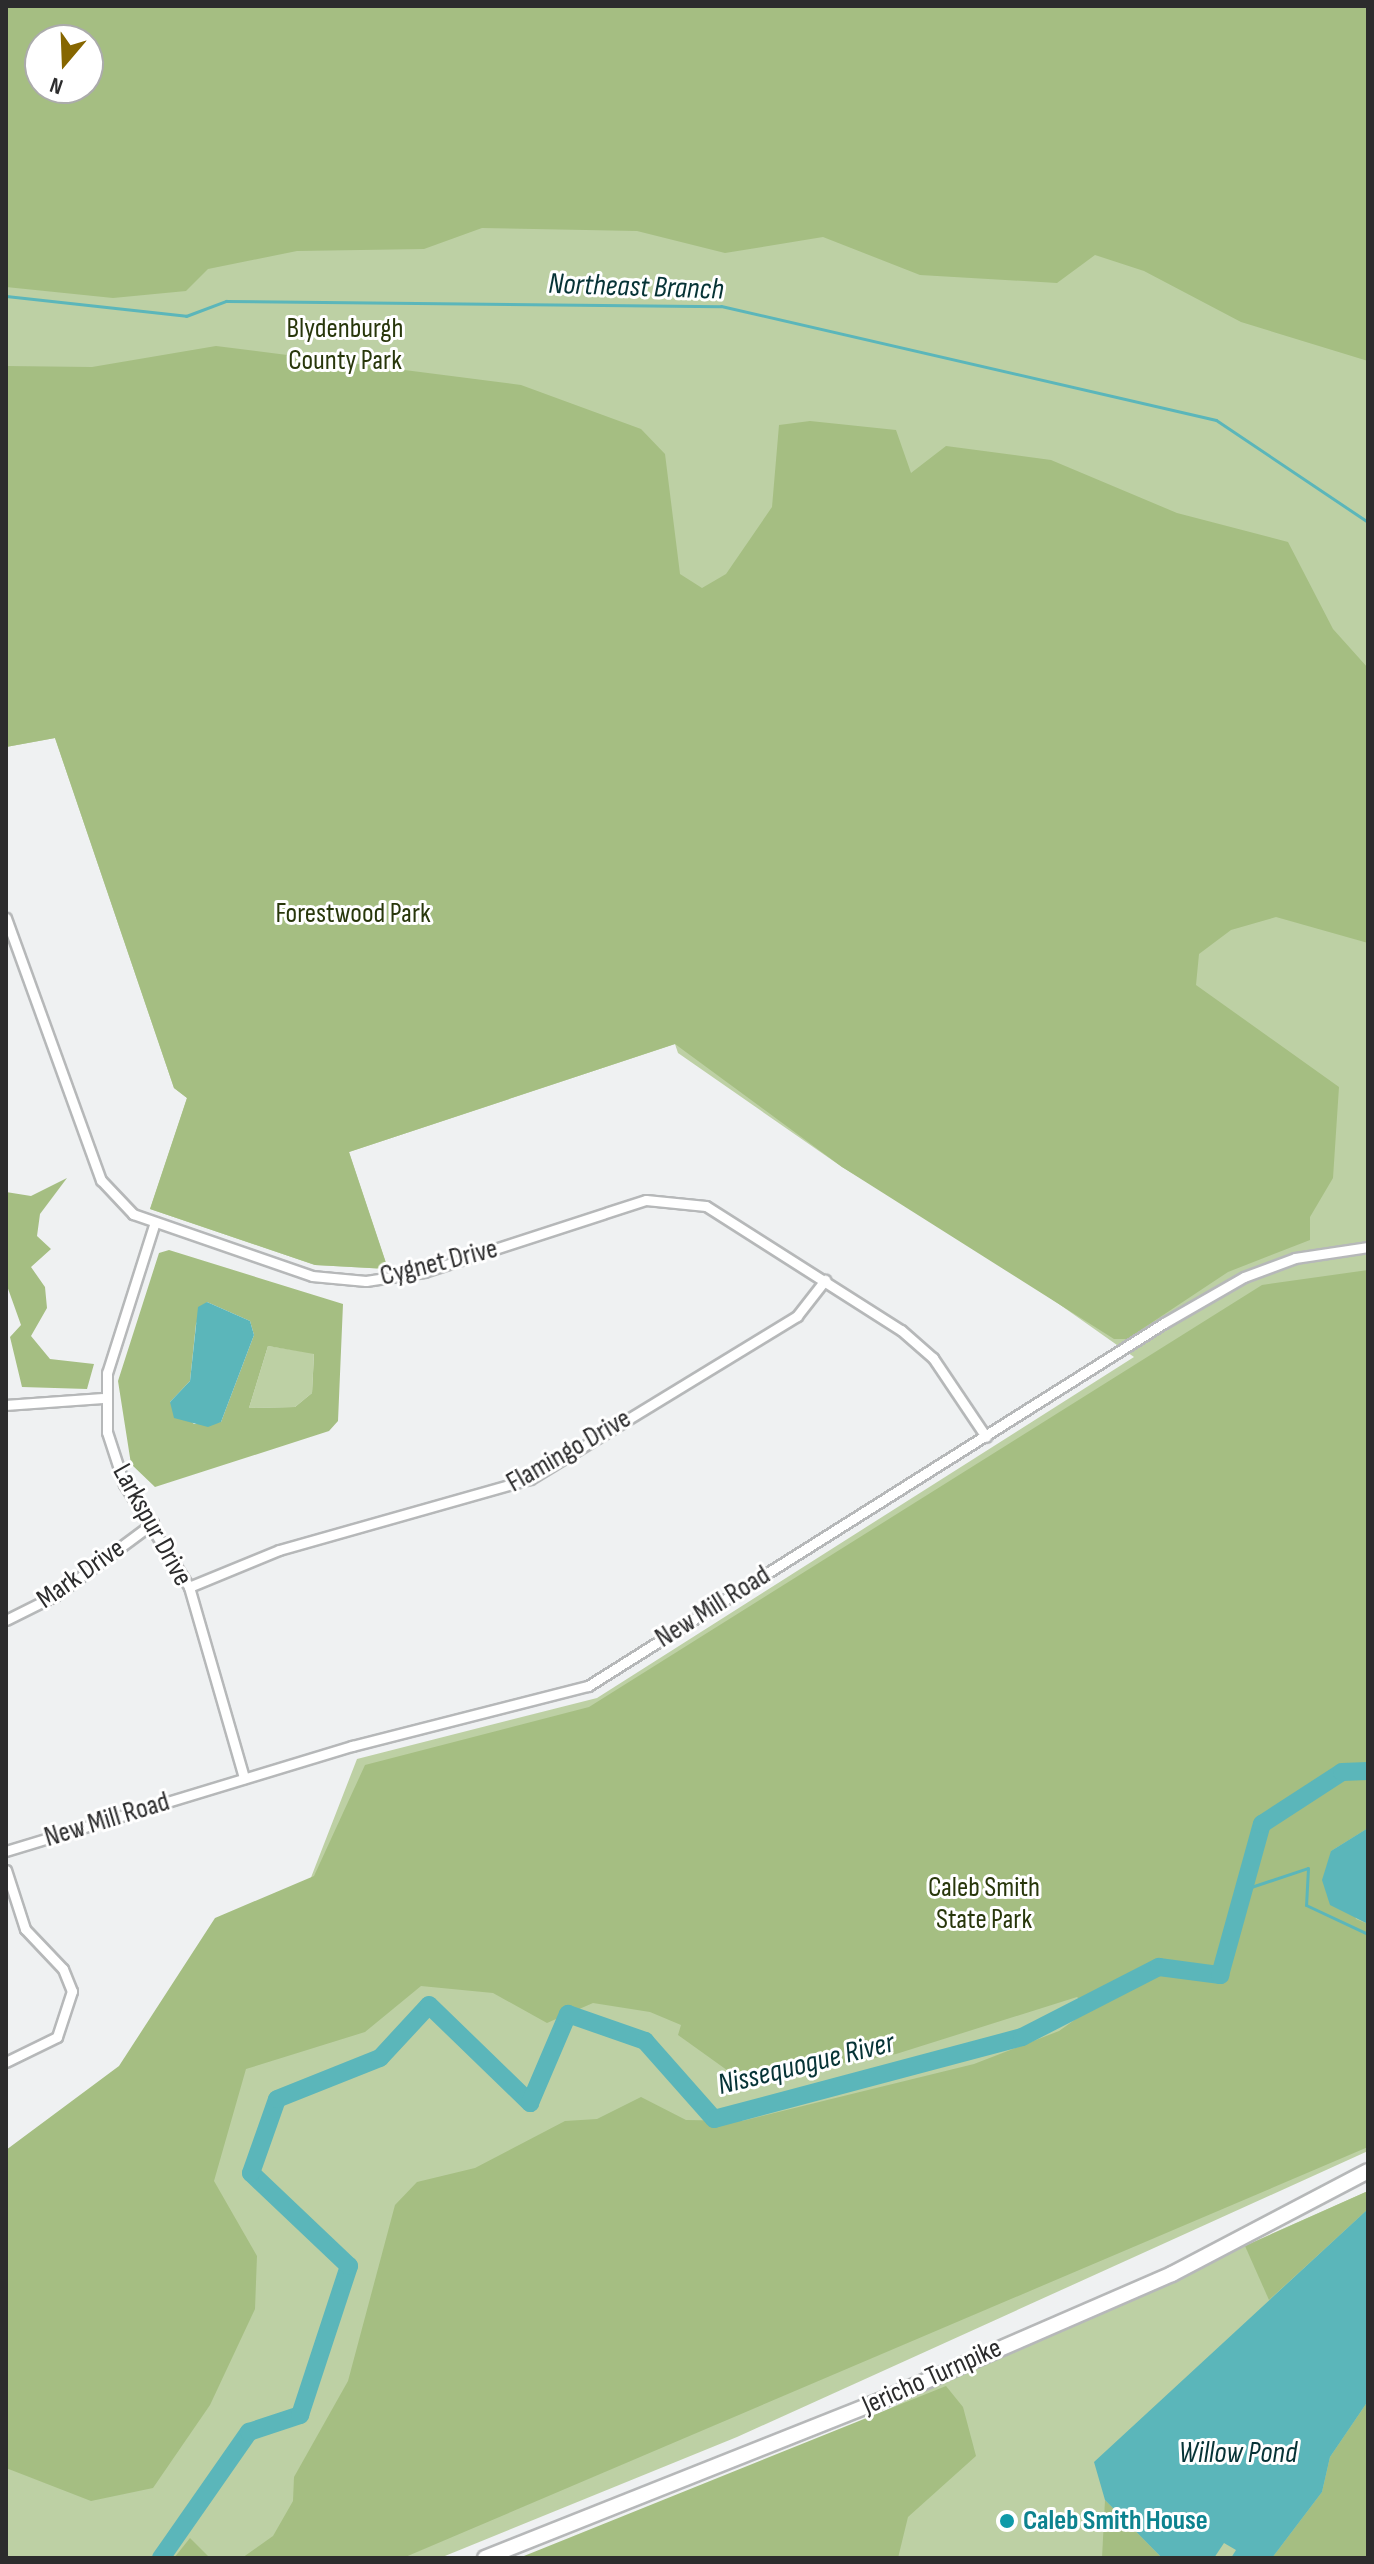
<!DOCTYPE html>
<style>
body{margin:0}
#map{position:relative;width:1374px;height:2564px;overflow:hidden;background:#eff1f2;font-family:"Sofia Sans Condensed",sans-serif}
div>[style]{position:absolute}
.green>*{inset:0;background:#bdd0a4}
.forest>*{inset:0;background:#a5be82}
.water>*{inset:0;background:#5bb6ba}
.stream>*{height:3px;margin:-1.5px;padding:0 1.5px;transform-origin:1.5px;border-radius:1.5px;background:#5bb6ba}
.river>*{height:18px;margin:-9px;padding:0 9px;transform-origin:9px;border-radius:9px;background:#5bb6ba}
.roads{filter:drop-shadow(2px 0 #b6b8b9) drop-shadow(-2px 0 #b6b8b9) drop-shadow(0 2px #b6b8b9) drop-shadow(0 -2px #b6b8b9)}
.minor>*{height:9px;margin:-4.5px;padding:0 4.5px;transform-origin:4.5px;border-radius:4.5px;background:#fff}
.primary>*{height:14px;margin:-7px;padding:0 7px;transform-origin:7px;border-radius:7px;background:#fff}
.dots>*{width:22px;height:22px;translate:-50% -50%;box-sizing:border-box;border:4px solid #fff;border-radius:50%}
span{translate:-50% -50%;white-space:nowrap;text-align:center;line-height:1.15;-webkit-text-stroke:6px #fff;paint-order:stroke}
.park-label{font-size:28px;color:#28370b}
.street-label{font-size:28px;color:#2c2c2d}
.culture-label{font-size:28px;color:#0d838f;font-weight:700}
.left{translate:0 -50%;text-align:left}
.water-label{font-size:30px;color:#063336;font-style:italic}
.frame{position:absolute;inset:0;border:8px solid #2c2c2d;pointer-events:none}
.north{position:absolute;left:24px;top:24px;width:80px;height:80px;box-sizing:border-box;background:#fff;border:2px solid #ababab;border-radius:50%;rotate:199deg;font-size:22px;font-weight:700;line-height:32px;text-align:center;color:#2c2c2d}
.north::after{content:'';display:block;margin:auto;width:28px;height:36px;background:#866600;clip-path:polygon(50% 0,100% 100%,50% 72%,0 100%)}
</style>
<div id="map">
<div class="green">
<div style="clip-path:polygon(evenodd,6px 6px,1368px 6px,1368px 2151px,737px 2437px,440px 2558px,6px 2558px,6px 2285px,173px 2233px,357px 1759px,597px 1698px,1134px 1357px,988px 1254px,842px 1167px,678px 1053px,675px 1044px,349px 1152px,388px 1269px,315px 1265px,150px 1209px,187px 1098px,174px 1088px,55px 738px,6px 747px,6px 6px,40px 40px,88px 40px,88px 88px,40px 88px,40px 40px)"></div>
<div style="clip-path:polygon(268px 1346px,314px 1353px,312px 1393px,295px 1407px,249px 1408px)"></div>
<div style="clip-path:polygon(1368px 2191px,1368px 2558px,536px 2558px,764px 2470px,1001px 2354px)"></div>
</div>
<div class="forest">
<div style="clip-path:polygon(evenodd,6px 6px,1368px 6px,1368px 361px,1241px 322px,1144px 271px,1095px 255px,1057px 283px,920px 275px,823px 237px,725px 253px,637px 231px,482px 228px,424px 249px,297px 251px,208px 269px,186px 291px,113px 298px,6px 287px,6px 6px,88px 40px,88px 88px,40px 88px,40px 40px,88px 40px)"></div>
<div style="clip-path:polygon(216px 346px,521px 385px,641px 429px,665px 454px,680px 574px,702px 588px,726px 574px,772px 507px,779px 425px,810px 421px,896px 430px,911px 473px,946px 446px,1051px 460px,1177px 513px,1288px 542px,1333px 629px,1368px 668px,1368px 943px,1276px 917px,1231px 930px,1199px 954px,1196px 985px,1339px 1087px,1333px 1178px,1310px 1217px,1310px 1240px,1228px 1272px,1127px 1339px,1114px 1339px,842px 1167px,675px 1044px,349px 1152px,388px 1269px,315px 1265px,150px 1209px,187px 1098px,174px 1088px,55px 738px,6px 747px,6px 366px,92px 367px)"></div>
<div style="clip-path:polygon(67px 1178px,40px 1214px,37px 1236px,51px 1249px,31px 1267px,45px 1287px,47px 1308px,31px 1336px,50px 1359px,94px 1364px,87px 1389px,22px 1387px,10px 1337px,21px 1325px,6px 1283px,6px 1192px,31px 1196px)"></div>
<div style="clip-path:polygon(evenodd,169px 1250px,343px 1304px,338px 1421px,329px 1431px,155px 1487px,131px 1464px,118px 1381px,159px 1253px,169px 1250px,207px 1302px,250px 1321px,254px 1335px,221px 1422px,194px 1424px,170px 1402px,190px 1381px,196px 1324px,207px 1302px,169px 1250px,268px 1346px,314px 1354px,312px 1393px,295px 1407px,249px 1408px,268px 1346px)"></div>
<div style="clip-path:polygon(1368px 1270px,1368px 1828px,1331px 1851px,1356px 1919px,1368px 1924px,1368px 2147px,403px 2558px,242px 2558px,273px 2536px,293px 2501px,294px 2477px,348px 2381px,395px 2205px,417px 2182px,475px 2168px,565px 2121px,597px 2119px,641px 2097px,686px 2120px,742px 2121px,974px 2064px,1059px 2031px,1090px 2009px,1077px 1997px,896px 2054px,850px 2063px,785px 2061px,738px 2078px,678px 2035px,681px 2025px,650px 2012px,593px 2003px,547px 2023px,493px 1993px,421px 1986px,365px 2032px,246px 2069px,214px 2181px,257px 2256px,255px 2309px,210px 2405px,153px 2488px,91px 2501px,6px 2468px,6px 2150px,119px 2066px,215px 1918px,314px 1876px,365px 1765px,589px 1707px,1262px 1285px)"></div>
<div style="clip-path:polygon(1368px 2191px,1368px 2209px,1269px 2300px,1245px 2246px)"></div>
<div style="clip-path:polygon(946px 2386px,963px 2407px,976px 2456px,908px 2517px,898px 2558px,519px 2558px)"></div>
<div style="clip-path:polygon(1368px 2401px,1368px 2558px,1272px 2558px,1322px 2492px,1330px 2457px)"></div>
<div style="clip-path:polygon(1105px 2500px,1162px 2558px,1102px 2558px)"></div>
<div style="clip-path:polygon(190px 2538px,210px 2558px,174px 2558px)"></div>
</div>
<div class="water">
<div style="clip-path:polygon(207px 1302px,250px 1321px,254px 1335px,221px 1422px,208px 1427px,174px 1418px,170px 1402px,190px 1381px,198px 1307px)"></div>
<div style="clip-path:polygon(1368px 1828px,1368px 1924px,1330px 1905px,1322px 1880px,1331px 1851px)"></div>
<div style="clip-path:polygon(1368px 2209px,1368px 2401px,1330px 2457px,1322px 2492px,1272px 2558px,1231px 2558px,1236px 2550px,1224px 2543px,1214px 2558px,1162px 2558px,1105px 2500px,1094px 2462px)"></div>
</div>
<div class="stream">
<div style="left:6px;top:296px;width:181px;rotate:6.3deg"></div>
<div style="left:186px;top:316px;width:43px;rotate:-20.6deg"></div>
<div style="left:226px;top:301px;width:495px;rotate:0.6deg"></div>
<div style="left:721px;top:306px;width:508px;rotate:12.97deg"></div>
<div style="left:1216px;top:420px;width:183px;rotate:33.9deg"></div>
<div style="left:1245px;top:1889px;width:66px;rotate:-18.4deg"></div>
<div style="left:1308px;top:1868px;width:37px;rotate:93deg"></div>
<div style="left:1306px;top:1905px;width:68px;rotate:25.1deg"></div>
</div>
<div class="river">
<div style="left:161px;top:2558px;width:154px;rotate:-55.1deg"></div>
<div style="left:249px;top:2432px;width:54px;rotate:-18.4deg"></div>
<div style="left:300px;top:2415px;width:157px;rotate:-71.8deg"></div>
<div style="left:349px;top:2266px;width:135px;rotate:-136.5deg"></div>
<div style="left:251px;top:2173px;width:78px;rotate:-70.6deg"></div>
<div style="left:277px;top:2099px;width:111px;rotate:-21.7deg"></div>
<div style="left:380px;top:2058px;width:72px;rotate:-47.2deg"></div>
<div style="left:429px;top:2005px;width:141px;rotate:44.1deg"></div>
<div style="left:530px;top:2103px;width:97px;rotate:-66.9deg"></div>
<div style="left:568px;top:2014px;width:82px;rotate:19.3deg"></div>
<div style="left:645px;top:2041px;width:104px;rotate:48.5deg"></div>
<div style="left:714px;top:2119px;width:319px;rotate:-14.9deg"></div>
<div style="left:1022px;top:2037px;width:154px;rotate:-27.1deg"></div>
<div style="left:1159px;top:1967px;width:62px;rotate:7.5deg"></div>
<div style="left:1220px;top:1975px;width:157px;rotate:-74.5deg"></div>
<div style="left:1262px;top:1824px;width:95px;rotate:-33deg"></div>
<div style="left:1342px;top:1772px;width:26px;rotate:-2deg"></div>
</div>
<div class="roads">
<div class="minor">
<div style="left:6px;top:918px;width:279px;rotate:70.1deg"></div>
<div style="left:101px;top:1180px;width:47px;rotate:46.7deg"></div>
<div style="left:133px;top:1214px;width:189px;rotate:19.1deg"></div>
<div style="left:312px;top:1276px;width:54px;rotate:5.3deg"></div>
<div style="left:366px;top:1281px;width:59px;rotate:-8.8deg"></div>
<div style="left:424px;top:1272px;width:233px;rotate:-18deg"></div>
<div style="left:646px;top:1200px;width:60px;rotate:5.7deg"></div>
<div style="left:706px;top:1206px;width:231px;rotate:32.5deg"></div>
<div style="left:901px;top:1330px;width:43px;rotate:41.2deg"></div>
<div style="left:933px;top:1358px;width:95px;rotate:56.1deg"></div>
<div style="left:154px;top:1225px;width:155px;rotate:107.6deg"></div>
<div style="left:107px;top:1373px;width:59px;rotate:90deg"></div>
<div style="left:107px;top:1432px;width:55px;rotate:71.9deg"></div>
<div style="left:124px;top:1484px;width:122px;rotate:57.7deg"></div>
<div style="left:189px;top:1587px;width:199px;rotate:73.9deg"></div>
<div style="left:6px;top:1405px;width:96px;rotate:-4.2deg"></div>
<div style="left:189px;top:1587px;width:97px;rotate:-22.3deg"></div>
<div style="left:279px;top:1550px;width:261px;rotate:-15.8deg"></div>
<div style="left:530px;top:1479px;width:313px;rotate:-31.4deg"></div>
<div style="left:797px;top:1316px;width:46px;rotate:-52.1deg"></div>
<div style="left:6px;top:1620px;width:56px;rotate:-26.6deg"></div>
<div style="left:56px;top:1595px;width:121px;rotate:-36.6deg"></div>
<div style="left:6px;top:1851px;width:362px;rotate:-16.9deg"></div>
<div style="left:352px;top:1746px;width:244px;rotate:-14.3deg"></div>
<div style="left:588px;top:1686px;width:681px;rotate:-32.22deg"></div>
<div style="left:1164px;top:1323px;width:92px;rotate:-29.9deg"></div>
<div style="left:1244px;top:1277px;width:54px;rotate:-20.4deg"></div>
<div style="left:1295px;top:1258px;width:74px;rotate:-8.6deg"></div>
<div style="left:6px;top:1870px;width:62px;rotate:72.1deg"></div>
<div style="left:25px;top:1929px;width:55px;rotate:46.5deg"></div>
<div style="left:63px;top:1969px;width:24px;rotate:68deg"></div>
<div style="left:72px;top:1991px;width:48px;rotate:108.1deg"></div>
<div style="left:57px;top:2037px;width:57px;rotate:153.9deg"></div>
</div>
<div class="primary">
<div style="left:485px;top:2558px;width:425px;rotate:-21.7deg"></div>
<div style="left:880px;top:2401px;width:318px;rotate:-23.5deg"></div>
<div style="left:1172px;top:2274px;width:221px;rotate:-27.7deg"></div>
</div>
</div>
<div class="dots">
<div style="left:1007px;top:2521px;background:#0f9aa8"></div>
</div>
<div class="park-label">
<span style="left:345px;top:345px">Blydenburgh<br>County Park</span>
<span style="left:353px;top:914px">Forestwood Park</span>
<span style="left:984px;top:1904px">Caleb Smith<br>State Park</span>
</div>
<div class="street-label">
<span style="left:439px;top:1263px;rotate:-14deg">Cygnet Drive</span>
<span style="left:569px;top:1451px;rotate:-30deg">Flamingo Drive</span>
<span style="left:152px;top:1525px;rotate:61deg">Larkspur Drive</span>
<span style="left:81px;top:1574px;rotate:-35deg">Mark Drive</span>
<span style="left:713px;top:1607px;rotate:-32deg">New Mill Road</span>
<span style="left:107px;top:1820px;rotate:-17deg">New Mill Road</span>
<span style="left:932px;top:2377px;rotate:-24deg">Jericho Turnpike</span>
</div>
<div class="culture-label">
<span class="left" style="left:1023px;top:2521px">Caleb Smith House</span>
</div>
<div class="water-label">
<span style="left:636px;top:287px;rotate:2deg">Northeast Branch</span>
<span style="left:806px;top:2064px;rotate:-14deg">Nissequogue River</span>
<span style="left:1238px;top:2453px">Willow Pond</span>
</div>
<div class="frame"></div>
<div class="north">N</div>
</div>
